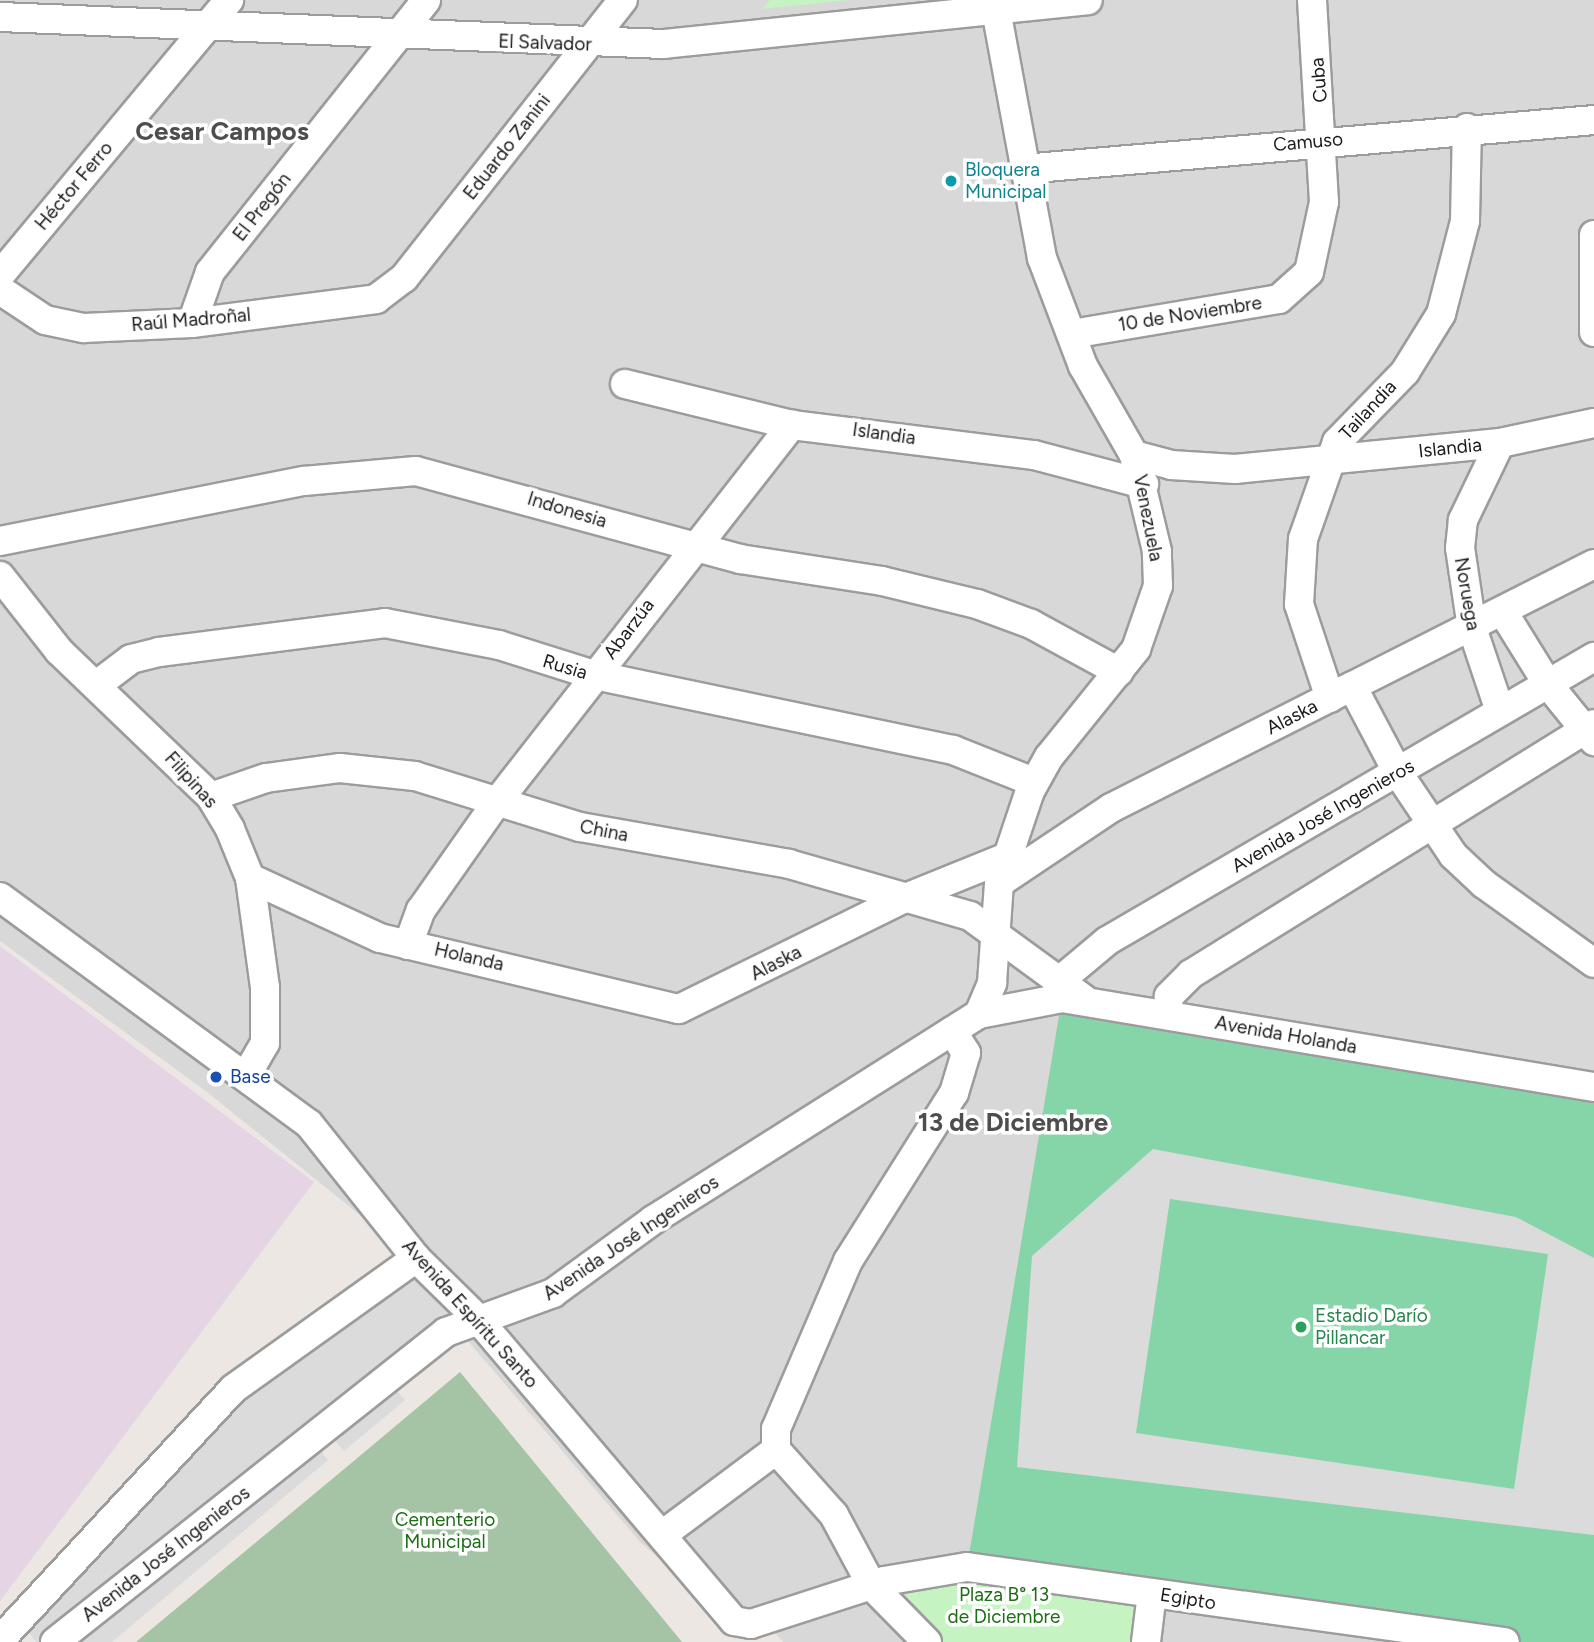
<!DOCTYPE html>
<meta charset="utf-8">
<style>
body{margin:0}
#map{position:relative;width:1594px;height:1642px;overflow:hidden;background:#ece7e2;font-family:Figtree,sans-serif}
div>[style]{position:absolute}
.residential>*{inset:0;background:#d9d8d8}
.industrial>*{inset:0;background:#e4d4e4}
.cemetery>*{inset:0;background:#a5c3a5}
.park>*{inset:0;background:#c5f3c1}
.pitch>*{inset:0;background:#86d5a9}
.parking>*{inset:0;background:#dbdbdb}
.roads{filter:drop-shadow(2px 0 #9c9c9c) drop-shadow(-2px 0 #9c9c9c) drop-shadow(0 2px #9c9c9c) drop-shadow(0 -2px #9c9c9c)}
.minor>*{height:28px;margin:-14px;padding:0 14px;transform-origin:14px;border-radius:14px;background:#fff}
.dots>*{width:19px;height:19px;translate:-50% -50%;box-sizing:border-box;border:4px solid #fff;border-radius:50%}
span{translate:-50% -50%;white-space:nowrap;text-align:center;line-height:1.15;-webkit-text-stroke:7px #fff;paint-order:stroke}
.street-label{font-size:19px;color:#1b1b1b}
.culture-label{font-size:19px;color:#0d838f}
.left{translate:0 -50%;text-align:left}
.transit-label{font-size:19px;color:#164399}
.leisure-label{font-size:19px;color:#27864d}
.park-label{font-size:19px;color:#1c6e14}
.district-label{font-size:26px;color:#4e4e4e;font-weight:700}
</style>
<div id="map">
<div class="residential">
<div style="clip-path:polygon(0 0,1594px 0,1594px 1642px,783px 1642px,769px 1626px,734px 1621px,641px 1543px,360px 1215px,207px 1092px,0 941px)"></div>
</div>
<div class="industrial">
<div style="clip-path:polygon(0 946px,314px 1182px,0 1601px)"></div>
</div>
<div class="cemetery">
<div style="clip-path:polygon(460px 1372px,682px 1642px,136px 1642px,349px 1465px)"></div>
</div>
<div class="park">
<div style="clip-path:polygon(770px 0,849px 0,762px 9px)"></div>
<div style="clip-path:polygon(926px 1573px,1151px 1593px,1146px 1642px,927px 1642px,884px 1581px)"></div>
</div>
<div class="pitch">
<div style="clip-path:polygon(1062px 998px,1594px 1087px,1594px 1642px,1505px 1642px,967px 1567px)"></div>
</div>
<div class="parking">
<div style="clip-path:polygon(evenodd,1153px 1149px,1516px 1217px,1594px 1258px,1594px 1535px,1017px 1467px,1032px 1256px,1153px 1149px,1170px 1199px,1548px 1254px,1514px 1489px,1136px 1433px,1170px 1199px)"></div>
<div style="clip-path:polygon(416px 1258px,477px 1318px,387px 1379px,405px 1400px,344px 1451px,325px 1429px,311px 1440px,328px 1460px,112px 1642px,83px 1642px,72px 1629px,55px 1642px,36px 1642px,20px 1621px,196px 1428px)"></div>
</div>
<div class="roads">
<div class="minor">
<div style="left:0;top:17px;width:665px;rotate:2.33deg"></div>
<div style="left:664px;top:44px;width:426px;rotate:-5.9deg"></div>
<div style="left:1023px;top:169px;width:573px;rotate:-4.9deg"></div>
<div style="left:1594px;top:235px;width:97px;rotate:90deg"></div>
<div style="left:0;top:275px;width:358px;rotate:-50.2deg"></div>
<div style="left:0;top:290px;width:54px;rotate:33.7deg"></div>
<div style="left:45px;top:320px;width:40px;rotate:12deg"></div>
<div style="left:84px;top:328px;width:108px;rotate:-2.7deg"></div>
<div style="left:192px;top:323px;width:186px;rotate:-7.4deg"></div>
<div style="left:376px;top:299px;width:35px;rotate:-37deg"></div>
<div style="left:404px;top:278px;width:354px;rotate:-51.8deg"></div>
<div style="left:192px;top:323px;width:54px;rotate:-70.6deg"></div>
<div style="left:210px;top:272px;width:347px;rotate:-51.5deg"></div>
<div style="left:1072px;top:334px;width:210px;rotate:-9.6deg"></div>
<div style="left:1279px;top:299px;width:40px;rotate:-42deg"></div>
<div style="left:1309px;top:272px;width:72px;rotate:-77.9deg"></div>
<div style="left:1324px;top:202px;width:202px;rotate:-93.4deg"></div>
<div style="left:625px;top:384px;width:172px;rotate:13.8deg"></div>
<div style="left:792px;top:425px;width:244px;rotate:7.1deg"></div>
<div style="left:1034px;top:455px;width:114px;rotate:14.8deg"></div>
<div style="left:1134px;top:455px;width:38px;rotate:15deg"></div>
<div style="left:1171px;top:465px;width:64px;rotate:3.6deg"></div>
<div style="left:1235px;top:469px;width:266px;rotate:-5.6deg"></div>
<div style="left:1500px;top:443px;width:96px;rotate:-12deg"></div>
<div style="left:0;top:541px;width:310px;rotate:-11.2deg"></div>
<div style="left:304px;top:481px;width:112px;rotate:-5.1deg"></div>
<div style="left:416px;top:471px;width:336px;rotate:15.2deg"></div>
<div style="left:740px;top:559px;width:144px;rotate:8.8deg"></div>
<div style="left:882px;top:581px;width:98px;rotate:13.6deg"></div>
<div style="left:977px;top:604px;width:58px;rotate:20.3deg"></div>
<div style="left:1031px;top:624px;width:100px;rotate:28.6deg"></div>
<div style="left:0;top:576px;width:95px;rotate:51.8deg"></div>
<div style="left:59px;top:651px;width:211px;rotate:43.8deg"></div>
<div style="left:211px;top:797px;width:37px;rotate:59deg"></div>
<div style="left:230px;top:829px;width:53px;rotate:67.8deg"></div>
<div style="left:250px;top:878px;width:111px;rotate:82.2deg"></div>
<div style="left:265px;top:988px;width:55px;rotate:90deg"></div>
<div style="left:265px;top:1043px;width:39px;rotate:120deg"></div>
<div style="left:1503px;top:612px;width:84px;rotate:58.2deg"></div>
<div style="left:1547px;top:683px;width:75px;rotate:51deg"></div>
<div style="left:98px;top:684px;width:41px;rotate:-37.1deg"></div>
<div style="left:131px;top:659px;width:29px;rotate:-14deg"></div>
<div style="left:159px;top:652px;width:228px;rotate:-7.3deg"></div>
<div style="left:385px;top:623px;width:116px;rotate:10.9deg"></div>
<div style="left:499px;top:645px;width:100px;rotate:17.5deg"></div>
<div style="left:594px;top:675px;width:367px;rotate:11.8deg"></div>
<div style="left:953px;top:750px;width:87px;rotate:21.6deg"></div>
<div style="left:1352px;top:686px;width:98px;rotate:62.1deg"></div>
<div style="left:1398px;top:773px;width:99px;rotate:56.1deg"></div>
<div style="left:1453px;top:855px;width:42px;rotate:43.1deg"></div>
<div style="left:1484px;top:884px;width:135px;rotate:35.7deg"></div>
<div style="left:1330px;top:698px;width:99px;rotate:-108.3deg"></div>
<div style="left:1299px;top:604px;width:65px;rotate:-86.5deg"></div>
<div style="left:1303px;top:539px;width:103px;rotate:-70.7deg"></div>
<div style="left:1337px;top:442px;width:98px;rotate:-45.8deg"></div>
<div style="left:1405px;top:372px;width:68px;rotate:-58.2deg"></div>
<div style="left:1441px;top:314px;width:96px;rotate:-75.5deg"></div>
<div style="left:1465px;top:221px;width:93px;rotate:-88.8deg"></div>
<div style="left:1499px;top:708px;width:84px;rotate:-108.6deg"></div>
<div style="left:1472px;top:628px;width:81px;rotate:-98.5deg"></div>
<div style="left:1460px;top:548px;width:28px;rotate:-84deg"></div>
<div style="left:1463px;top:520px;width:85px;rotate:-64.3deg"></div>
<div style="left:211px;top:797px;width:58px;rotate:-19.1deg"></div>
<div style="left:266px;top:778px;width:75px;rotate:-7.7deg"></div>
<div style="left:340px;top:768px;width:75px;rotate:6.1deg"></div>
<div style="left:415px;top:776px;width:173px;rotate:17.2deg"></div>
<div style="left:580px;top:827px;width:212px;rotate:10deg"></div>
<div style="left:789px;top:864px;width:188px;rotate:16deg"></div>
<div style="left:970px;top:916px;width:141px;rotate:36.1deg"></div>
<div style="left:250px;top:878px;width:143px;rotate:24.8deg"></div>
<div style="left:380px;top:938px;width:307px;rotate:13.4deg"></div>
<div style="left:679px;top:1009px;width:250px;rotate:-26.2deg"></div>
<div style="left:903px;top:899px;width:112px;rotate:-22deg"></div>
<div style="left:999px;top:883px;width:135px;rotate:-33.8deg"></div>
<div style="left:1111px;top:808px;width:541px;rotate:-26.8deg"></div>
<div style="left:0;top:897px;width:383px;rotate:36.3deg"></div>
<div style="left:309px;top:1124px;width:171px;rotate:51.4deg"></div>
<div style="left:416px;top:1258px;width:86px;rotate:44.5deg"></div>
<div style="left:477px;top:1318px;width:397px;rotate:49.7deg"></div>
<div style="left:734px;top:1621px;width:17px;rotate:10deg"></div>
<div style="left:751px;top:1624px;width:140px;rotate:-17.9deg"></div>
<div style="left:884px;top:1581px;width:84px;rotate:-9.6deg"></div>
<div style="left:967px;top:1567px;width:543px;rotate:7.94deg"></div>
<div style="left:408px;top:945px;width:37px;rotate:-70deg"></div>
<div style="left:421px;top:910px;width:132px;rotate:-54.9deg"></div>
<div style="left:497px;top:802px;width:479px;rotate:-52deg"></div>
<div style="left:1057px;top:983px;width:65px;rotate:-40deg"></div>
<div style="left:1107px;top:941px;width:564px;rotate:-30.25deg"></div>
<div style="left:979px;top:1014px;width:34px;rotate:-67deg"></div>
<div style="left:992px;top:983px;width:100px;rotate:-86deg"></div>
<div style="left:999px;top:883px;width:97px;rotate:-71.4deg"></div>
<div style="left:1030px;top:791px;width:39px;rotate:-61deg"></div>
<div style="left:1049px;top:757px;width:139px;rotate:-51.1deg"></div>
<div style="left:1136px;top:649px;width:67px;rotate:-70.8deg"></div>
<div style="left:1158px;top:586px;width:35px;rotate:-92deg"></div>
<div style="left:1157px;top:551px;width:99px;rotate:-103.5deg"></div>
<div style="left:1134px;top:455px;width:103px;rotate:-119.8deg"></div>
<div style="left:1083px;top:366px;width:116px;rotate:-110.8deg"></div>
<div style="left:1042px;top:258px;width:262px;rotate:-100.5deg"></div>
<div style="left:1167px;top:1015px;width:19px;rotate:-84deg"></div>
<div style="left:1169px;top:996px;width:31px;rotate:-45deg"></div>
<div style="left:1191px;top:974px;width:474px;rotate:-31.8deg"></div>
<div style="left:662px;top:1535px;width:142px;rotate:-36.7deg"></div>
<div style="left:0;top:1640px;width:342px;rotate:-47.1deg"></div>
<div style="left:233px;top:1389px;width:225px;rotate:-35.6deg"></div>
<div style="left:55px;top:1642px;width:499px;rotate:-38.4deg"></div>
<div style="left:446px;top:1332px;width:114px;rotate:-20deg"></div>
<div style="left:553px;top:1293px;width:124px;rotate:-36.1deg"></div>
<div style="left:653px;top:1220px;width:386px;rotate:-32.3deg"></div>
<div style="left:979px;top:1014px;width:85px;rotate:-10.9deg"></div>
<div style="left:1062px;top:998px;width:539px;rotate:9.5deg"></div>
<div style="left:927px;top:1642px;width:78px;rotate:-134.5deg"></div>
<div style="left:872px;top:1586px;width:81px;rotate:-118.2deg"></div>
<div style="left:834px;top:1515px;width:87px;rotate:-131.7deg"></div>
<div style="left:776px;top:1450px;width:21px;rotate:-90deg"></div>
<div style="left:776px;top:1429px;width:183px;rotate:-66.8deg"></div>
<div style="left:848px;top:1261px;width:199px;rotate:-57.8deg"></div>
<div style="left:954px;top:1093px;width:42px;rotate:-73.3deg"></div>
<div style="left:966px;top:1053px;width:26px;rotate:-122deg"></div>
<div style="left:1146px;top:1642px;width:49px;rotate:-83deg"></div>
</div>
</div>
<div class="dots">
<div style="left:951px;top:181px;background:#0f9aa8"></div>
<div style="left:216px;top:1077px;background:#1a4fb4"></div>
<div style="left:1301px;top:1327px;background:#2e9e5b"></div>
</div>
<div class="street-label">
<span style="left:545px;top:43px;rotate:2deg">El Salvador</span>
<span style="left:1319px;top:80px;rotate:-95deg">Cuba</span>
<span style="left:1308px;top:142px;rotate:-5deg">Camuso</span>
<span style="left:507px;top:147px;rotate:-52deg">Eduardo Zanini</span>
<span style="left:74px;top:186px;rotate:-50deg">Héctor Ferro</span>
<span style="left:262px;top:207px;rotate:-52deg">El Pregón</span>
<span style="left:1190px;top:314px;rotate:-9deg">10 de Noviembre</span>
<span style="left:191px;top:320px;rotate:-5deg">Raúl Madroñal</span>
<span style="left:1368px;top:410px;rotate:-47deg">Tailandia</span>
<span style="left:884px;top:434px;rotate:8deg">Islandia</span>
<span style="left:1450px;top:448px;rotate:-6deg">Islandia</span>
<span style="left:567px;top:510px;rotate:17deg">Indonesia</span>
<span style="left:1148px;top:518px;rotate:79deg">Venezuela</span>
<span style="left:1467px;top:594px;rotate:80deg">Noruega</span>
<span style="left:629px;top:629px;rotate:-53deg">Abarzúa</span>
<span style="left:565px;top:667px;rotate:17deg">Rusia</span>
<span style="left:1292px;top:717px;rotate:-27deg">Alaska</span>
<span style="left:191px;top:780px;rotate:48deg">Filipinas</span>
<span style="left:1323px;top:816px;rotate:-30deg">Avenida José Ingenieros</span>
<span style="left:604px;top:831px;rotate:11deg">China</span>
<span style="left:469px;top:957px;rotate:13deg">Holanda</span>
<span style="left:776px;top:963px;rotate:-27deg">Alaska</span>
<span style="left:1286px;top:1035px;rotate:10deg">Avenida Holanda</span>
<span style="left:631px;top:1238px;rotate:-34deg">Avenida José Ingenieros</span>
<span style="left:470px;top:1314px;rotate:48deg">Avenida Espíritu Santo</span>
<span style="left:166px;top:1554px;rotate:-38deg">Avenida José Ingenieros</span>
<span style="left:1188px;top:1599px;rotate:9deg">Egipto</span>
</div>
<div class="culture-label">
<span class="left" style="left:965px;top:181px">Bloquera<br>Municipal</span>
</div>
<div class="transit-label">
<span class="left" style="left:230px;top:1077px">Base</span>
</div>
<div class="leisure-label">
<span class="left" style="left:1315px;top:1327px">Estadio Darío<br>Pillancar</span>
</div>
<div class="park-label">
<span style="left:445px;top:1531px">Cementerio<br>Municipal</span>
<span style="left:1004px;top:1606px">Plaza B° 13<br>de Diciembre</span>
</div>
<div class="district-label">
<span style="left:222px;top:132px">Cesar Campos</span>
<span style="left:1013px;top:1123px">13 de Diciembre</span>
</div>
</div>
